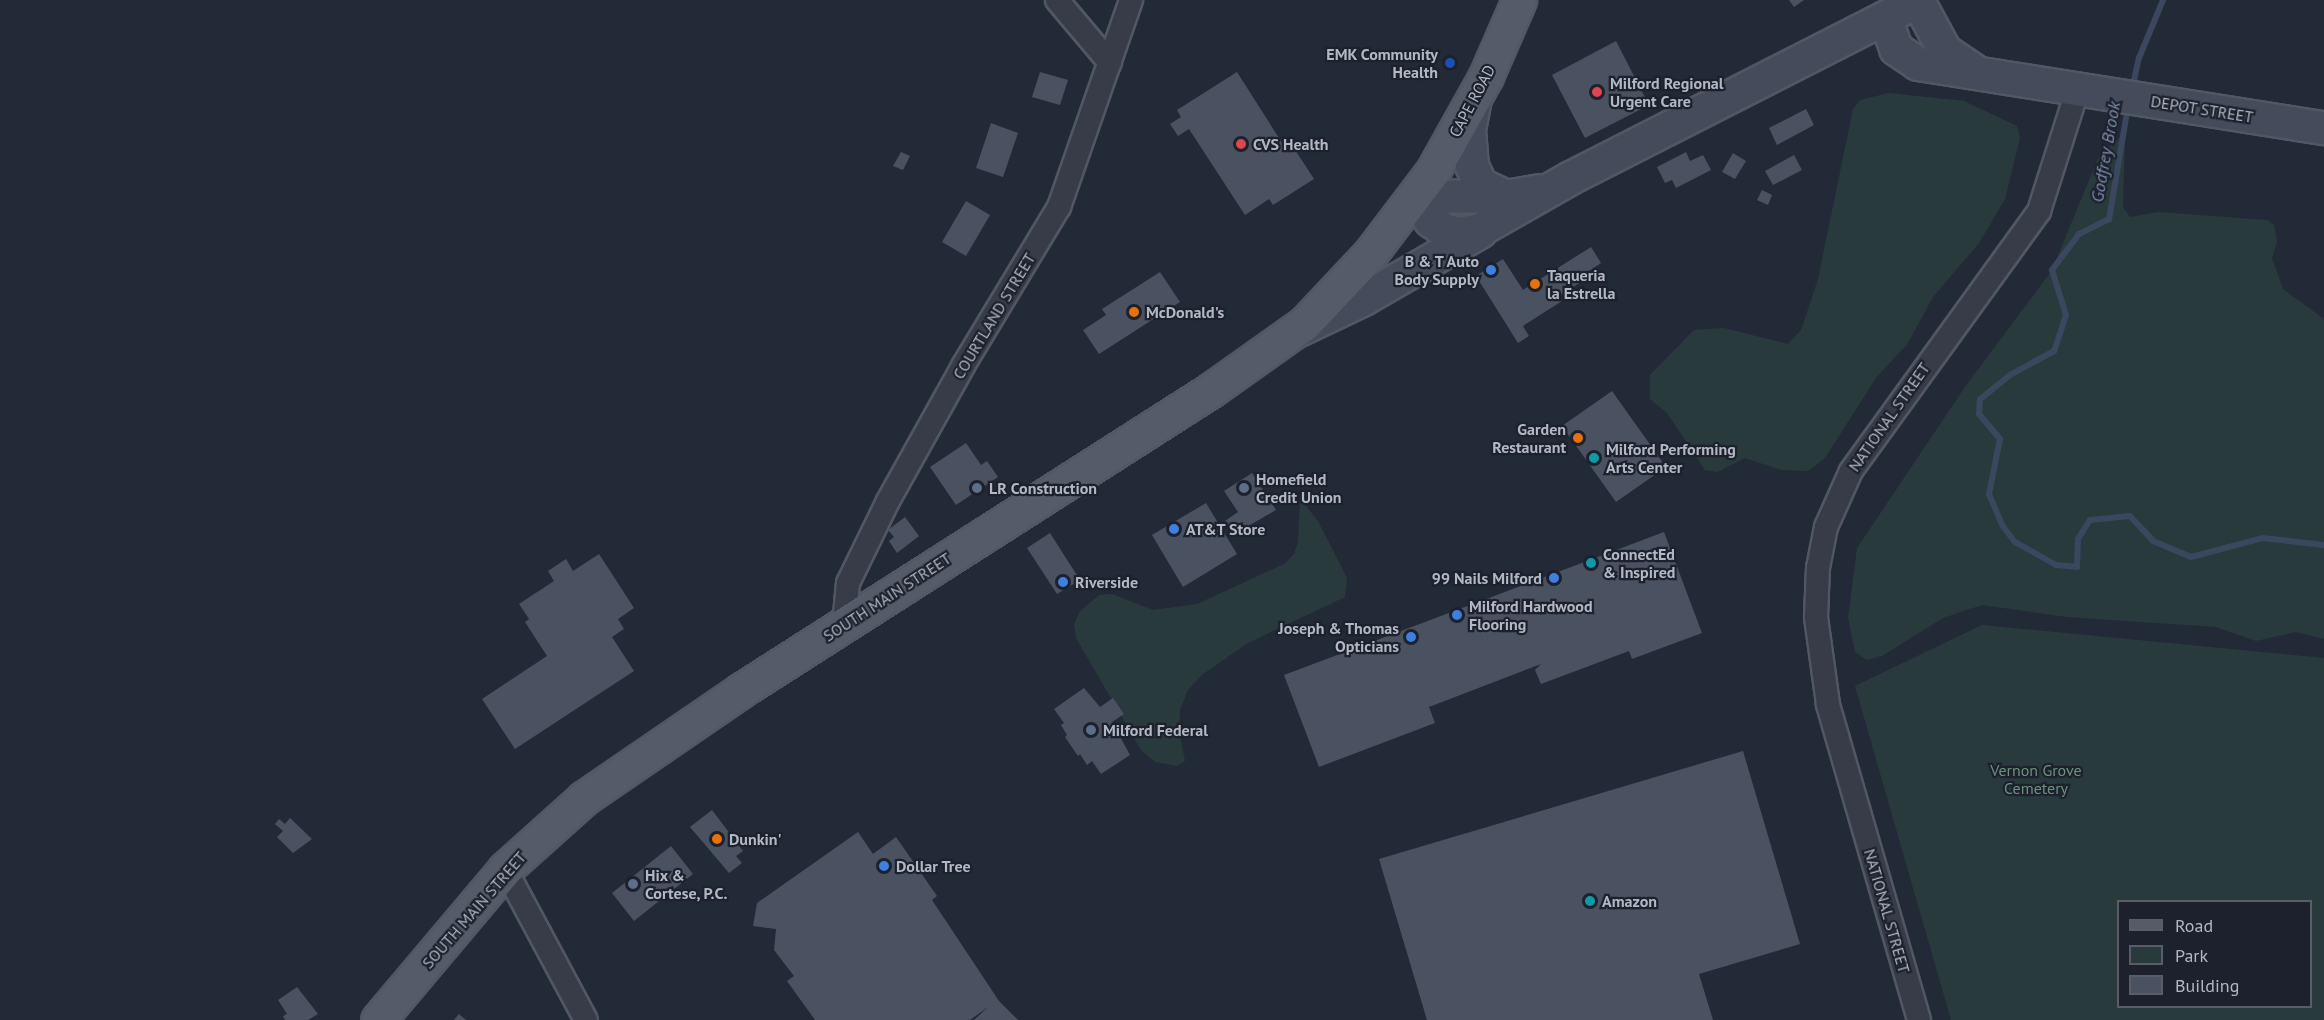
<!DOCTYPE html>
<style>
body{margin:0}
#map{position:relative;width:2324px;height:1020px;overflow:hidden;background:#232a37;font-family:"PT Sans",sans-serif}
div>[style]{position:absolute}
.green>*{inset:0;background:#293a3c}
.stream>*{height:6px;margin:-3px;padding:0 3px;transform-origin:3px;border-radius:3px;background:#3a475f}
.building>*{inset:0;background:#4a5161}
.roads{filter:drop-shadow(2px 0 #525763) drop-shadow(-2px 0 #525763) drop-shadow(0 2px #525763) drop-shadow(0 -2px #525763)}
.minor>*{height:22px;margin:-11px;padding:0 11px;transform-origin:11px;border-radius:11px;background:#373c48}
.secondary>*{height:32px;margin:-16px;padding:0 16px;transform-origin:16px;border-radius:16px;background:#454b5b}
.primary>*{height:33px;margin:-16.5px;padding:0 16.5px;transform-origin:16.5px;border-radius:16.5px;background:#555b68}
.dots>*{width:16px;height:16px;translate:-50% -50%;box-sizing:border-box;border:3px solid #1c212d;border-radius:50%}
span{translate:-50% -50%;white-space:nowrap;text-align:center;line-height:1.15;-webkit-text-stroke:4.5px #1c212d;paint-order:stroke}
.poi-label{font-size:16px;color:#b2b7c4;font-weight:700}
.right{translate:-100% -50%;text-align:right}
.left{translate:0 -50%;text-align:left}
.street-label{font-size:16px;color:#b2b7c4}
.park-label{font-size:16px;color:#6b9378}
.water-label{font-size:18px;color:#7c8caa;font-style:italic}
.legend{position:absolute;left:2117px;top:900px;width:195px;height:108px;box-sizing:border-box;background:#1c212d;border:2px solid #585d69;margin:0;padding:8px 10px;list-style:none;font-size:18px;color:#b2b7c4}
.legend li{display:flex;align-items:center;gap:12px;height:30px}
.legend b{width:30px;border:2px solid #585d69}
</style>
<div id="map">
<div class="green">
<div style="clip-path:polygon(1889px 93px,1964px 101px,2017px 126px,2020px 138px,2005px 199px,1979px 243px,1933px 297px,1908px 343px,1876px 378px,1825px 458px,1808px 471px,1781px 470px,1745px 458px,1717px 472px,1705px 470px,1667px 413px,1650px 399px,1650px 375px,1694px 330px,1724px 328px,1788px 344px,1801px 330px,1818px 279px,1853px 109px,1860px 100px)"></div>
<div style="clip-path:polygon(2125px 133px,2123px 207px,2130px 217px,2158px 212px,2267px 220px,2274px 225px,2277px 242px,2272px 258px,2283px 289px,2324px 319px,2324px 639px,2296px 632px,2256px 641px,2216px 627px,2067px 617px,1982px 605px,1943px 618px,1882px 656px,1867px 660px,1855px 652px,1848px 618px,1857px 548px,1965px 387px,2052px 270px,2099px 156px)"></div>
<div style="clip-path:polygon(1300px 499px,1318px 521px,1347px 578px,1345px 597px,1248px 643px,1203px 674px,1188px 690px,1180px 710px,1179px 731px,1185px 761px,1177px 766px,1155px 762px,1141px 750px,1076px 638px,1074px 624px,1080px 611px,1099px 595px,1112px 594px,1153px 610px,1197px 604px,1284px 564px,1294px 554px,1298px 542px)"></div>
<div style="clip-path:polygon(evenodd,1982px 625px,2324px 658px,2324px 1020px,1951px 1020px,1855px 686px,1982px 625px,2118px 902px,2310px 902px,2310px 1006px,2118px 1006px,2118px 902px)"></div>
</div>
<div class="stream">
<div style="left:2132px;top:90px;width:33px;rotate:-78deg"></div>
<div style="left:2139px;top:58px;width:63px;rotate:-67.5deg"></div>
<div style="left:2128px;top:106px;width:115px;rotate:99.5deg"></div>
<div style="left:2109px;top:219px;width:34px;rotate:153deg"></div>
<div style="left:2079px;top:234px;width:45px;rotate:126.9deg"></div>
<div style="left:2052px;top:270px;width:47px;rotate:72.7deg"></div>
<div style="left:2066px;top:315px;width:38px;rotate:108deg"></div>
<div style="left:2054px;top:351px;width:50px;rotate:151.4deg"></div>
<div style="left:2010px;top:375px;width:38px;rotate:141deg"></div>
<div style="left:1980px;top:399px;width:15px;rotate:94deg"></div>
<div style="left:1979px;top:414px;width:33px;rotate:50deg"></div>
<div style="left:2000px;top:439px;width:56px;rotate:101.3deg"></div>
<div style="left:1989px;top:494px;width:34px;rotate:67deg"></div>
<div style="left:2002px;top:525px;width:21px;rotate:53deg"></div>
<div style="left:2015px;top:542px;width:47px;rotate:29.3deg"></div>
<div style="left:2056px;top:565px;width:21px;rotate:5deg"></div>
<div style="left:2077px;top:567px;width:28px;rotate:-88deg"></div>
<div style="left:2078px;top:539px;width:22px;rotate:-58deg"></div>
<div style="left:2090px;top:520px;width:40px;rotate:-5.7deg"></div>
<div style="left:2130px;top:516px;width:34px;rotate:47deg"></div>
<div style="left:2153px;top:541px;width:41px;rotate:22.8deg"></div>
<div style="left:2191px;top:557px;width:74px;rotate:-14.8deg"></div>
<div style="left:2263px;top:538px;width:61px;rotate:6.5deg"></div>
</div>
<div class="building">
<div style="clip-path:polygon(1789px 0,1804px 0,1794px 7px)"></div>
<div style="clip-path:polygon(1616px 41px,1649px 105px,1585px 138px,1552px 75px)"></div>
<div style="clip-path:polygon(1040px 72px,1068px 80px,1060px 105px,1032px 97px)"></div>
<div style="clip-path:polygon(1237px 72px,1284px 146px,1290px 142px,1314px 179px,1273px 205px,1269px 199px,1245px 215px,1189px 129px,1178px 136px,1170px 124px,1181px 117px,1177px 110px)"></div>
<div style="clip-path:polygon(1806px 109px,1814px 125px,1777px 145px,1769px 128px)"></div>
<div style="clip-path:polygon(991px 123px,1018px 133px,1003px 177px,976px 168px)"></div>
<div style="clip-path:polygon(901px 152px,910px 156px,903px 170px,893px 166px)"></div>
<div style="clip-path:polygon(1686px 152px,1690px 161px,1703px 155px,1711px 170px,1676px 188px,1672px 180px,1665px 183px,1657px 167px)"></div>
<div style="clip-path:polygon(1733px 153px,1746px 161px,1735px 179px,1722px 172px)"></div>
<div style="clip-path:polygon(1794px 155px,1802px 170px,1773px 185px,1765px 171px)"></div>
<div style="clip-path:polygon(1762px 190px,1772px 195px,1768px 205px,1757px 200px)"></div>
<div style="clip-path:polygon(966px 201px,990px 215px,966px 256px,942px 242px)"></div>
<div style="clip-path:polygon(1591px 247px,1601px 263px,1586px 273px,1589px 277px,1559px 296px,1562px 301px,1523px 326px,1529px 336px,1518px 343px,1476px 276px,1503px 259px,1523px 290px)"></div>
<div style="clip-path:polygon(1160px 272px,1180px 302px,1099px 354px,1083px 330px,1106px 315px,1102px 309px)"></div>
<div style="clip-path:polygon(1612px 391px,1666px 467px,1616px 502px,1562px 426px)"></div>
<div style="clip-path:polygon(966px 443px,981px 465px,987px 461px,998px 477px,956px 505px,930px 467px)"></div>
<div style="clip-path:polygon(1252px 473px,1276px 510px,1233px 535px,1225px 521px,1238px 512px,1224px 491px)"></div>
<div style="clip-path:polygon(1206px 503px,1237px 554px,1183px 587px,1152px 535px)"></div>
<div style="clip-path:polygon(905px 517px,919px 536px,897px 553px,889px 541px,894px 537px,888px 530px)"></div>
<div style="clip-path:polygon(1664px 532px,1702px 633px,1632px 659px,1629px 651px,1541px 684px,1535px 670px,1541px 664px,1429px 707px,1435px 723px,1319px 767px,1284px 675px)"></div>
<div style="clip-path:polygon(1050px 533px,1080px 580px,1057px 594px,1027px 548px)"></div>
<div style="clip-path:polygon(599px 554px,634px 608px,618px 619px,624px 629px,612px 637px,634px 671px,515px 749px,482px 699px,547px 656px,525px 622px,529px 619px,519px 604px,554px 581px,548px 571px,566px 559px,573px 571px)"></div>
<div style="clip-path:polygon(1084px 688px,1100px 707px,1113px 698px,1124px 714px,1112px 722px,1130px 755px,1101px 774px,1092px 761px,1087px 765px,1080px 754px,1078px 756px,1065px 737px,1067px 735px,1061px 725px,1064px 723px,1054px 709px)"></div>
<div style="clip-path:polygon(1743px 751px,1800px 944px,1699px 974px,1713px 1020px,1427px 1020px,1379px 859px)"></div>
<div style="clip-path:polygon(712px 810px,743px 851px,736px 856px,742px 863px,729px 873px,690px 827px)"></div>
<div style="clip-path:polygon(290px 818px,312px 839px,293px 853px,277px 837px,283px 831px,275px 824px,279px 819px,285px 824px)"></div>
<div style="clip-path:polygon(858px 832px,873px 854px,896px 837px,937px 896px,932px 900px,999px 1001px,1018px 1020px,974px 1020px,988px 1007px,970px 1020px,815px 1020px,787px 981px,794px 976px,774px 950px,776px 929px,753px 926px,757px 903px)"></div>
<div style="clip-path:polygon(671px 846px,693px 874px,634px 921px,612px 893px)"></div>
<div style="clip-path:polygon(297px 987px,318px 1014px,308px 1020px,285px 1020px,283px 1016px,287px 1014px,278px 1000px)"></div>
<div style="clip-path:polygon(459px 1014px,466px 1020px,454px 1020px)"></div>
</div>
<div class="roads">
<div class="minor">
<div style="left:1057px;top:0;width:82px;rotate:49.9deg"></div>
<div style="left:844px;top:625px;width:42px;rotate:-84.6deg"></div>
<div style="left:848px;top:583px;width:91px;rotate:-64deg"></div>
<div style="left:888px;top:501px;width:154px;rotate:-60.9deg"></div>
<div style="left:963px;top:366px;width:186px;rotate:-58.9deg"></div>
<div style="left:1059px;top:207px;width:219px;rotate:-70.8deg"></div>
<div style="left:505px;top:869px;width:171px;rotate:61.8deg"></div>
<div style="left:1919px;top:1020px;width:329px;rotate:-106.1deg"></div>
<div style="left:1828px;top:704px;width:88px;rotate:-97.9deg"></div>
<div style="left:1816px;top:617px;width:49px;rotate:-87.7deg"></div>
<div style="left:1818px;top:568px;width:42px;rotate:-79deg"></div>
<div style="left:1826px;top:527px;width:61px;rotate:-65.9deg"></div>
<div style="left:1851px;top:471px;width:321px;rotate:-54.1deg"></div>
<div style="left:2039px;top:211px;width:129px;rotate:-72.4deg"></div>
</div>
<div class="secondary">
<div style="left:1918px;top:1px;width:57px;rotate:61.6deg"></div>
<div style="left:1945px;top:51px;width:34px;rotate:34deg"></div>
<div style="left:1885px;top:18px;width:33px;rotate:70deg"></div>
<div style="left:1896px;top:49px;width:27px;rotate:34deg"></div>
<div style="left:1918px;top:64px;width:411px;rotate:9deg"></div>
<div style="left:1475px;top:99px;width:33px;rotate:101deg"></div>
<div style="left:1469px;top:131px;width:35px;rotate:85deg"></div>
<div style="left:1472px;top:166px;width:21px;rotate:65deg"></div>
<div style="left:1481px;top:185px;width:26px;rotate:25deg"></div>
<div style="left:1415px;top:197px;width:29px;rotate:56deg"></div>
<div style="left:1431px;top:221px;width:16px;rotate:35deg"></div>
<div style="left:1444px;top:230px;width:14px;rotate:17deg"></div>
<div style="left:1457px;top:234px;width:21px;rotate:-8deg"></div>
<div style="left:1478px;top:231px;width:107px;rotate:-29.7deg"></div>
<div style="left:1571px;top:178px;width:392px;rotate:-27deg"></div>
<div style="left:1415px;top:197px;width:97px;rotate:-0.6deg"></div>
<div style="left:1512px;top:196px;width:27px;rotate:-10deg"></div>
<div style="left:1299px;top:330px;width:72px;rotate:-25.5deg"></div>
<div style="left:1364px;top:299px;width:134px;rotate:-30deg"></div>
</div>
<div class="primary">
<div style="left:378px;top:1020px;width:197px;rotate:-49.9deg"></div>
<div style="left:505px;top:869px;width:106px;rotate:-41.9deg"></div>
<div style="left:584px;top:798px;width:189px;rotate:-34.4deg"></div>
<div style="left:740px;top:691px;width:559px;rotate:-32.58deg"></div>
<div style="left:1211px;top:390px;width:114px;rotate:-35.4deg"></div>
<div style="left:1304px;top:324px;width:96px;rotate:-46.7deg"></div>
<div style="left:1370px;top:254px;width:104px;rotate:-52.8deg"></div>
<div style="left:1433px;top:171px;width:109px;rotate:-60.8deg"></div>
<div style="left:1486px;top:76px;width:83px;rotate:-66.5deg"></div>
</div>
</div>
<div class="dots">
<div style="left:1450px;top:63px;background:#1a4fb4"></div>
<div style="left:1597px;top:92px;background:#e0444e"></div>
<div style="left:1241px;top:144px;background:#e0444e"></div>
<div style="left:1491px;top:270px;background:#3f7fe0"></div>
<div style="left:1535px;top:284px;background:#e8710a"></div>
<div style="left:1134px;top:312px;background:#e8710a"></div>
<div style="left:1578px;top:438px;background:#e8710a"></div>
<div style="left:1594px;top:458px;background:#0f9aa8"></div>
<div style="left:977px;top:488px;background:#5c6f8a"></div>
<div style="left:1244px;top:488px;background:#5c6f8a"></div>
<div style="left:1174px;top:529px;background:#3f7fe0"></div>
<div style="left:1591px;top:563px;background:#0f9aa8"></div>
<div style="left:1554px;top:578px;background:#3f7fe0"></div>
<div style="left:1063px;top:582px;background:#3f7fe0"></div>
<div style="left:1457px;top:615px;background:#3f7fe0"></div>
<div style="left:1411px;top:637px;background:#3f7fe0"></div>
<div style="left:1091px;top:730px;background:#5c6f8a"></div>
<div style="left:717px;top:839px;background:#e8710a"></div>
<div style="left:884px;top:866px;background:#3f7fe0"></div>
<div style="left:633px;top:884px;background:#5c6f8a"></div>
<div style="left:1590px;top:901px;background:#0f9aa8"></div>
</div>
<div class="poi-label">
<span class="right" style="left:1438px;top:63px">EMK Community<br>Health</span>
<span class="left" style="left:1610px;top:92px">Milford Regional<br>Urgent Care</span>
<span class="left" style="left:1253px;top:144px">CVS Health</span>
<span class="right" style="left:1479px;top:270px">B &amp; T Auto<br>Body Supply</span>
<span class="left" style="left:1547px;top:284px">Taqueria<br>la Estrella</span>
<span class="left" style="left:1146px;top:312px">McDonald's</span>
<span class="right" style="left:1566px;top:438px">Garden<br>Restaurant</span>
<span class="left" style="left:1606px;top:458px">Milford Performing<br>Arts Center</span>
<span class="left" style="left:1256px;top:488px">Homefield<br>Credit Union</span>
<span class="left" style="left:989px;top:488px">LR Construction</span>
<span class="left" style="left:1186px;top:529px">AT&amp;T Store</span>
<span class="left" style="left:1603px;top:563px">ConnectEd<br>&amp; Inspired</span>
<span class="right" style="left:1542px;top:578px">99 Nails Milford</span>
<span class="left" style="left:1075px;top:582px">Riverside</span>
<span class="left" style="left:1469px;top:615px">Milford Hardwood<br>Flooring</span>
<span class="right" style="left:1399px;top:637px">Joseph &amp; Thomas<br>Opticians</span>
<span class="left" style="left:1103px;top:730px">Milford Federal</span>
<span class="left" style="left:729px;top:839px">Dunkin'</span>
<span class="left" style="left:896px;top:866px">Dollar Tree</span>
<span class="left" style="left:645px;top:884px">Hix &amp;<br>Cortese, P.C.</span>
<span class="left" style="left:1602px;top:901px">Amazon</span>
</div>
<div class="street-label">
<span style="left:1472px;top:101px;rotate:-62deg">CAPE ROAD</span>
<span style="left:2202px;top:109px;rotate:9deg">DEPOT STREET</span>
<span style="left:994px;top:316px;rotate:-59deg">COURTLAND STREET</span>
<span style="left:1889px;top:417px;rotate:-55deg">NATIONAL STREET</span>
<span style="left:887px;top:597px;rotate:-33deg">SOUTH MAIN STREET</span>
<span style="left:474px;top:910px;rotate:-49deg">SOUTH MAIN STREET</span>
<span style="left:1887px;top:911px;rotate:74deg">NATIONAL STREET</span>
</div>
<div class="park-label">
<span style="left:2036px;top:779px">Vernon Grove<br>Cemetery</span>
</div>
<div class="water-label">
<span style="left:2106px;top:152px;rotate:-80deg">Godfrey Brook</span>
</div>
<ul class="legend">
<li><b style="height:8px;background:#555b68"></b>Road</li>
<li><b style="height:16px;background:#293a3c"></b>Park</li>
<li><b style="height:16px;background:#4a5161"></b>Building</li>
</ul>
</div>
